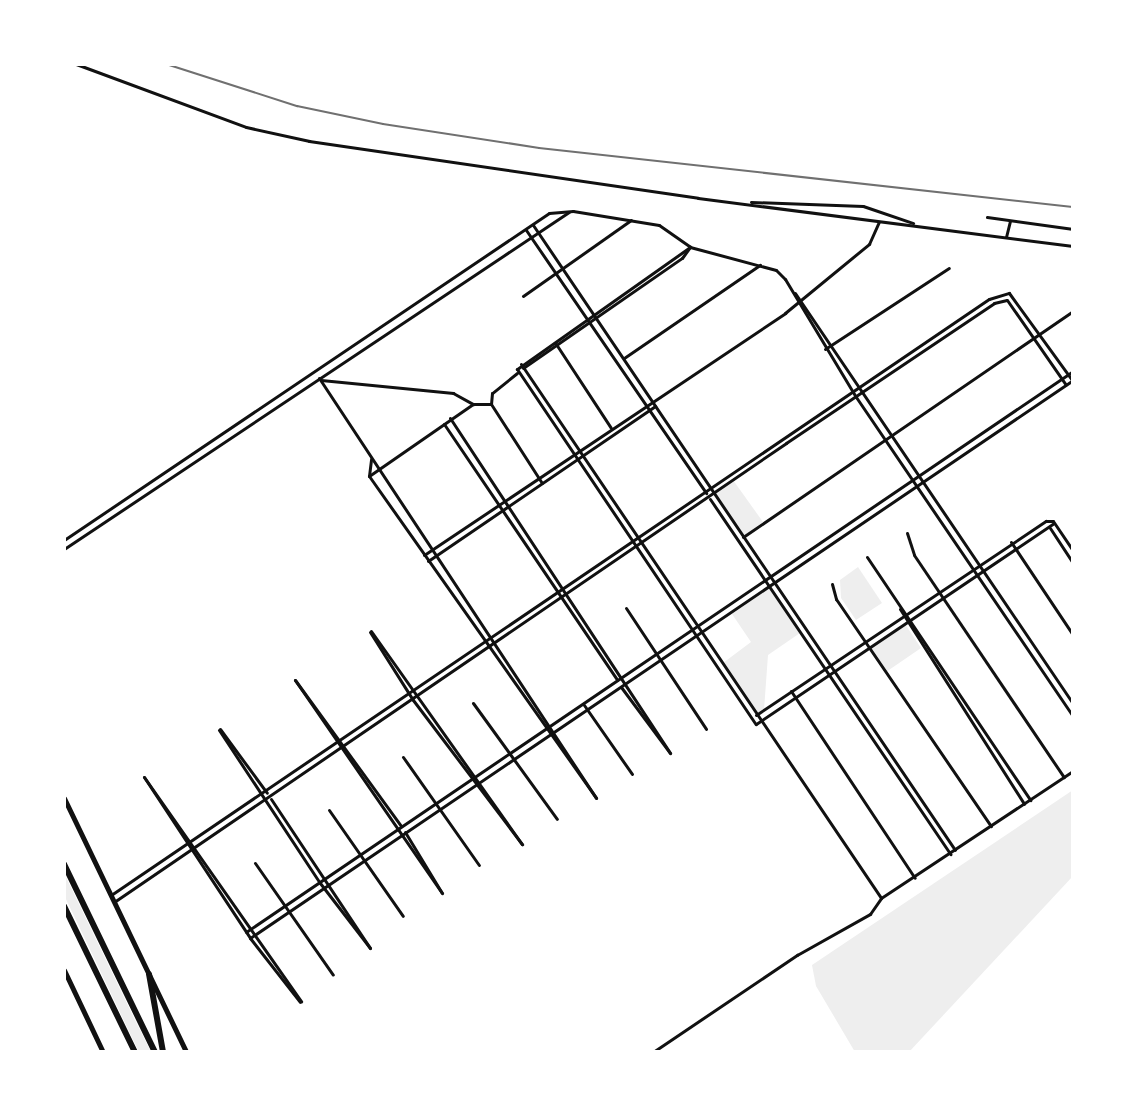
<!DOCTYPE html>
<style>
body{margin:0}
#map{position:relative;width:1137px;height:1116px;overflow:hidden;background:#fff;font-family:"Times New Roman",serif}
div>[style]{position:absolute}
.green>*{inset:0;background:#eee}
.minor>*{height:3px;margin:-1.5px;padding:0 1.5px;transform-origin:1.5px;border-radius:1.5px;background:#111}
.secondary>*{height:5px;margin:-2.5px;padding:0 2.5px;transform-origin:2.5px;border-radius:2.5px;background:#111}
.motorway>*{height:6px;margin:-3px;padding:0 3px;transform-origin:3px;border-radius:3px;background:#111}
.rail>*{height:2px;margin:-1px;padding:0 1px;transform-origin:1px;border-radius:1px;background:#707070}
span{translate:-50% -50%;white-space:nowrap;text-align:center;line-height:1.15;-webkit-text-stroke:8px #fff;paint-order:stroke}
.frame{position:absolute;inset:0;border:66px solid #fff;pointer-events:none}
</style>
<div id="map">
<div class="green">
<div style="clip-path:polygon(733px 480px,763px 522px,744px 536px,715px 493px)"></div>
<div style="clip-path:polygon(858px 567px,882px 603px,856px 620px,841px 598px,840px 580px)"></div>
<div style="clip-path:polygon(769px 588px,800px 633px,768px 655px,764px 710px,757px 714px,723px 663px,751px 642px,732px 614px)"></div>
<div style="clip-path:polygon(905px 624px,921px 648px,886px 672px,869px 647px)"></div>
<div style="clip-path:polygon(1073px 790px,1073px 876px,909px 1052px,855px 1052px,816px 986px,812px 965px)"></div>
<div style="clip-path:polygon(64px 873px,134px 1018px,151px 1052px,139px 1052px,125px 1023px,64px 895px)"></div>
</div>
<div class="minor">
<div style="left:76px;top:64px;width:181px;rotate:20.3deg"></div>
<div style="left:246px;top:127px;width:65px;rotate:12.5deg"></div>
<div style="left:309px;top:141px;width:393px;rotate:8.3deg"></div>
<div style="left:698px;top:198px;width:378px;rotate:7.3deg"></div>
<div style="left:751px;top:202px;width:112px;rotate:2deg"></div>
<div style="left:863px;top:206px;width:53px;rotate:18.8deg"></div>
<div style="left:987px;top:217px;width:87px;rotate:7.9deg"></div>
<div style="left:533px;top:225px;width:754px;rotate:55.97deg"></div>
<div style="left:526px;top:230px;width:319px;rotate:55.6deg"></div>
<div style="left:1006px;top:237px;width:16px;rotate:-76deg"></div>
<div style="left:690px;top:247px;width:212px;rotate:144.8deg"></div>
<div style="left:517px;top:369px;width:428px;rotate:56.1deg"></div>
<div style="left:756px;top:724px;width:359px;rotate:-34deg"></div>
<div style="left:795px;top:293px;width:496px;rotate:55.9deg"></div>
<div style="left:1009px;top:293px;width:107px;rotate:54.1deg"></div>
<div style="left:523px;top:296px;width:132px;rotate:-35.1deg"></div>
<div style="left:1007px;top:300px;width:103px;rotate:55.2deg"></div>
<div style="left:556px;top:344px;width:100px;rotate:56.8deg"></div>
<div style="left:825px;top:349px;width:148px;rotate:-33.2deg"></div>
<div style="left:624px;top:358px;width:165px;rotate:-34.4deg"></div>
<div style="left:521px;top:364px;width:644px;rotate:56.01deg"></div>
<div style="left:523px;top:368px;width:193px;rotate:-34.7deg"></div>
<div style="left:682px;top:258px;width:14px;rotate:-54deg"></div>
<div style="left:517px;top:373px;width:32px;rotate:141deg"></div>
<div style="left:492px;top:393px;width:11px;rotate:95deg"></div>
<div style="left:491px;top:404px;width:94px;rotate:57.2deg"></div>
<div style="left:319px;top:378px;width:503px;rotate:56.59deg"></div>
<div style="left:321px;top:380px;width:133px;rotate:5.6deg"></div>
<div style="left:453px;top:393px;width:23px;rotate:29deg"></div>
<div style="left:450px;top:418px;width:401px;rotate:56.7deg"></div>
<div style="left:444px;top:424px;width:309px;rotate:55.9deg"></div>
<div style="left:369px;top:476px;width:394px;rotate:54.8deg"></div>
<div style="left:369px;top:476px;width:126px;rotate:-34.7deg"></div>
<div style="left:473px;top:404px;width:18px"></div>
<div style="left:369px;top:476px;width:17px;rotate:-83deg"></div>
<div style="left:710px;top:499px;width:429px;rotate:55.9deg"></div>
<div style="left:1050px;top:528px;width:42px;rotate:56.7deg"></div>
<div style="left:907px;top:533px;width:23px;rotate:72deg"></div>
<div style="left:914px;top:555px;width:268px;rotate:56deg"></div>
<div style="left:743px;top:537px;width:400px;rotate:-34.4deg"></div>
<div style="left:64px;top:540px;width:585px;rotate:-33.99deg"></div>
<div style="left:549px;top:213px;width:24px;rotate:-5deg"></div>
<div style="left:573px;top:211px;width:87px;rotate:9.2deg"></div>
<div style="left:659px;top:225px;width:38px;rotate:35deg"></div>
<div style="left:690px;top:247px;width:89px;rotate:15deg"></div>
<div style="left:776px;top:270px;width:13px;rotate:45deg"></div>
<div style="left:785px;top:279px;width:138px;rotate:59deg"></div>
<div style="left:856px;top:397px;width:386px;rotate:55.8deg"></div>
<div style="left:1011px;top:542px;width:112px;rotate:56.3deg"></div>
<div style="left:64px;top:549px;width:607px;rotate:-33.72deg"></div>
<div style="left:424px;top:555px;width:435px;rotate:-33.8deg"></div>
<div style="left:785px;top:313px;width:109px;rotate:-39.4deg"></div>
<div style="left:869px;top:244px;width:24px;rotate:-66deg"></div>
<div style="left:867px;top:557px;width:293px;rotate:56.1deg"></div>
<div style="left:428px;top:561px;width:275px;rotate:-34.3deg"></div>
<div style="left:832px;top:584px;width:16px;rotate:75deg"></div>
<div style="left:836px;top:599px;width:275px;rotate:55.7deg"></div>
<div style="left:626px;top:608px;width:145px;rotate:56.5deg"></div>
<div style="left:900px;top:609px;width:231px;rotate:57.5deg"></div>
<div style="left:371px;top:631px;width:261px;rotate:54.7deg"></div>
<div style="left:370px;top:632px;width:80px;rotate:57.7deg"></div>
<div style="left:413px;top:700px;width:181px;rotate:52.9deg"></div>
<div style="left:295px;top:680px;width:259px;rotate:55.4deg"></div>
<div style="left:295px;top:680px;width:180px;rotate:54deg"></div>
<div style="left:621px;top:687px;width:82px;rotate:53.4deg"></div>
<div style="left:791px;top:691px;width:224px;rotate:56.5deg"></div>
<div style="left:473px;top:703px;width:143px;rotate:54.1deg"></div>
<div style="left:584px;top:705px;width:84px;rotate:55.2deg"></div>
<div style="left:756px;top:715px;width:349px;rotate:-33.8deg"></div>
<div style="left:1046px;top:521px;width:7px"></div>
<div style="left:1053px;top:521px;width:36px;rotate:56deg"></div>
<div style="left:220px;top:729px;width:79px;rotate:53.7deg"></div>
<div style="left:219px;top:730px;width:183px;rotate:56.6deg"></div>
<div style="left:320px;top:883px;width:82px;rotate:52.4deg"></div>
<div style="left:403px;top:757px;width:132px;rotate:54.9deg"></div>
<div style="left:144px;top:777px;width:193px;rotate:56.6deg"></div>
<div style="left:250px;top:938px;width:81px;rotate:52deg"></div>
<div style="left:144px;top:777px;width:274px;rotate:55deg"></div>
<div style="left:271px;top:799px;width:179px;rotate:56.4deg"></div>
<div style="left:329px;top:810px;width:129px;rotate:55.1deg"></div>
<div style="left:405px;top:832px;width:71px;rotate:58.8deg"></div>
<div style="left:255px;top:863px;width:136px;rotate:55.1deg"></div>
<div style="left:111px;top:895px;width:1061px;rotate:-34.17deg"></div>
<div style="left:989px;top:299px;width:21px;rotate:-17deg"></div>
<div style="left:881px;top:898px;width:230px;rotate:-33.5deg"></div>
<div style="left:114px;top:902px;width:814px;rotate:-34.33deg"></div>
<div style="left:786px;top:443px;width:251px;rotate:-33.9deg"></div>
<div style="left:994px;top:303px;width:13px;rotate:-13deg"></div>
<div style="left:246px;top:932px;width:999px;rotate:-34.15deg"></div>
<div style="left:250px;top:938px;width:994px;rotate:-34.14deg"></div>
<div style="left:653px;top:1052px;width:174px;rotate:-34deg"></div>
<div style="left:797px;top:955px;width:84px;rotate:-29.3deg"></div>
<div style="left:870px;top:914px;width:19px;rotate:-55deg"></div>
</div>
<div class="secondary">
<div style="left:64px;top:798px;width:282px;rotate:64.3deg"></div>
<div style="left:64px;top:970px;width:91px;rotate:64.6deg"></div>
</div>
<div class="motorway">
<div style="left:64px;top:864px;width:209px;rotate:64.2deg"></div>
<div style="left:64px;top:906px;width:162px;rotate:64.1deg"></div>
<div style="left:149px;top:974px;width:79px;rotate:79.8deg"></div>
</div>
<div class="rail">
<div style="left:166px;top:64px;width:138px;rotate:17.8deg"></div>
<div style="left:297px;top:106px;width:88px;rotate:11.8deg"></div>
<div style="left:383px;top:124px;width:158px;rotate:8.7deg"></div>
<div style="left:539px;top:148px;width:537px;rotate:6.3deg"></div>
</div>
<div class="frame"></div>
</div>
